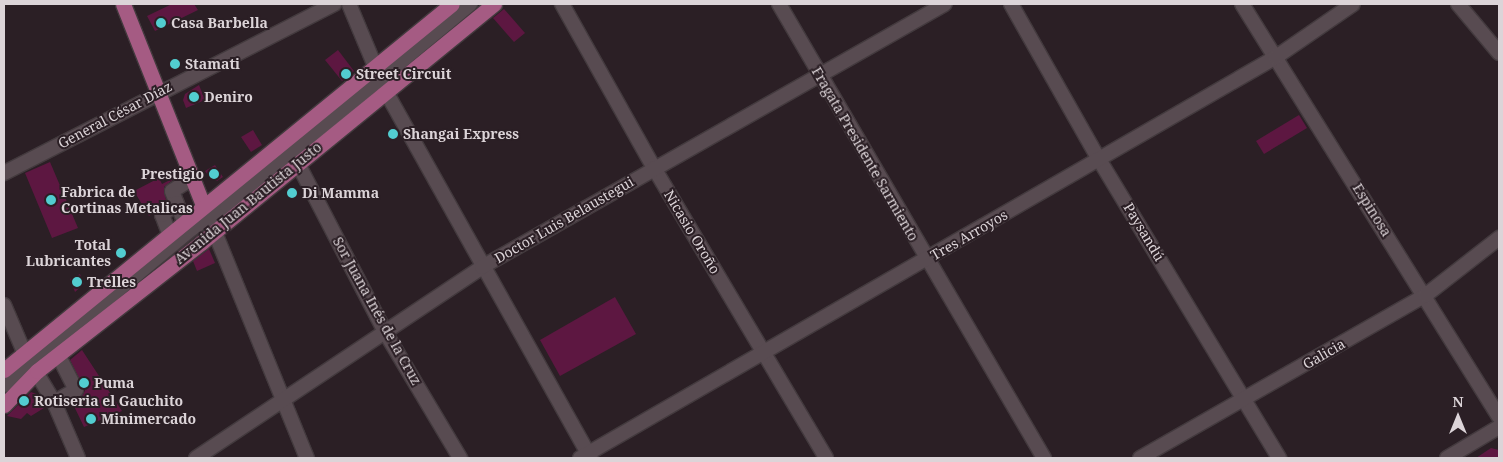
<!DOCTYPE html>
<meta charset="utf-8">
<style>
body{margin:0}
#map{position:relative;width:1503px;height:462px;overflow:hidden;background:#2b1f25;font-family:"Noto Serif",serif}
div>[style]{position:absolute}
.building>*{inset:0;background:#5d1741}
.roads{filter:drop-shadow(1px 0 #433a3e) drop-shadow(-1px 0 #433a3e) drop-shadow(0 1px #433a3e) drop-shadow(0 -1px #433a3e)}
.minor>*{height:14px;margin:-7px;padding:0 7px;transform-origin:7px;border-radius:7px;background:#584b51}
.major>*{height:15px;margin:-7.5px;padding:0 7.5px;transform-origin:7.5px;border-radius:7.5px;background:#a55b83}
.dots>*{width:14px;height:14px;translate:-50% -50%;box-sizing:border-box;border:2px solid #2b1f25;border-radius:50%}
span{translate:-50% -50%;white-space:nowrap;text-align:center;line-height:1.15;-webkit-text-stroke:4px #2b1f25;paint-order:stroke}
.poi-label{font-size:14px;color:#dcd4d8;font-weight:700}
.left{translate:0 -50%;text-align:left}
.right{translate:-100% -50%;text-align:right}
.street-label{font-size:14px;color:#dcd4d8}
.frame{position:absolute;inset:0;border:5px solid #dcd4d8;pointer-events:none}
.north{position:absolute;left:1433px;top:392px;width:50px;height:50px;-webkit-text-stroke:4px #2b1f25;paint-order:stroke;rotate:0deg;font-size:14px;font-weight:700;line-height:20px;text-align:center;color:#dcd4d8}
.north::after{content:'';display:block;margin:auto;width:18px;height:22px;background:#dcd4d8;clip-path:polygon(50% 0,100% 100%,50% 72%,0 100%)}
</style>
<div id="map">
<div class="building">
<div style="clip-path:polygon(172px 4px,194px 4px,198px 10px,155px 31px,147px 16px)"></div>
<div style="clip-path:polygon(504px 9px,525px 33px,514px 42px,493px 18px)"></div>
<div style="clip-path:polygon(338px 50px,354px 71px,342px 81px,325px 60px)"></div>
<div style="clip-path:polygon(199px 85px,205px 100px,186px 108px,183px 100px,185px 94px)"></div>
<div style="clip-path:polygon(1299px 115px,1307px 128px,1264px 154px,1256px 141px)"></div>
<div style="clip-path:polygon(253px 130px,262px 145px,251px 152px,241px 137px)"></div>
<div style="clip-path:polygon(50px 162px,78px 228px,52px 238px,25px 173px)"></div>
<div style="clip-path:polygon(215px 165px,223px 177px,217px 181px,210px 178px,205px 171px)"></div>
<div style="clip-path:polygon(176px 177px,164px 187px,166px 200px,149px 216px,134px 191px,159px 178px,162px 184px)"></div>
<div style="clip-path:polygon(209px 249px,215px 263px,197px 271px,193px 261px)"></div>
<div style="clip-path:polygon(80px 274px,84px 284px,75px 292px,70px 279px)"></div>
<div style="clip-path:polygon(615px 297px,636px 334px,560px 376px,540px 340px)"></div>
<div style="clip-path:polygon(82px 350px,122px 411px,84px 427px,72px 402px,83px 395px,85px 390px,70px 360px)"></div>
<div style="clip-path:polygon(31px 392px,39px 395px,44px 408px,31px 416px,27px 413px,21px 419px,7px 416px)"></div>
<div style="clip-path:polygon(1491px 448px,1499px 450px,1499px 458px,1476px 458px)"></div>
</div>
<div class="roads">
<div class="minor">
<div style="left:349px;top:4px;width:93px;rotate:67.3deg"></div>
<div style="left:385px;top:90px;width:422px;rotate:60.8deg"></div>
<div style="left:562px;top:4px;width:188px;rotate:60.7deg"></div>
<div style="left:654px;top:168px;width:337px;rotate:59.3deg"></div>
<div style="left:779px;top:4px;width:526px;rotate:59.73deg"></div>
<div style="left:1011px;top:4px;width:180px;rotate:60.5deg"></div>
<div style="left:1100px;top:161px;width:347px;rotate:58.9deg"></div>
<div style="left:1242px;top:4px;width:486px;rotate:58.1deg"></div>
<div style="left:1458px;top:4px;width:64px;rotate:50.1deg"></div>
<div style="left:297px;top:162px;width:191px;rotate:62.6deg"></div>
<div style="left:385px;top:332px;width:147px;rotate:59.2deg"></div>
<div style="left:4px;top:173px;width:371px;rotate:-27.1deg"></div>
<div style="left:184px;top:221px;width:32px;rotate:-112deg"></div>
<div style="left:172px;top:191px;width:25px;rotate:-32deg"></div>
<div style="left:211px;top:223px;width:254px;rotate:67.8deg"></div>
<div style="left:169px;top:233px;width:19px;rotate:-111deg"></div>
<div style="left:162px;top:215px;width:19px;rotate:-39deg"></div>
<div style="left:4px;top:305px;width:51px;rotate:66.9deg"></div>
<div style="left:24px;top:352px;width:58px;rotate:59deg"></div>
<div style="left:54px;top:402px;width:61px;rotate:66.8deg"></div>
<div style="left:4px;top:385px;width:244px;rotate:-39.8deg"></div>
<div style="left:191px;top:229px;width:43px;rotate:-32.6deg"></div>
<div style="left:227px;top:206px;width:316px;rotate:-39.7deg"></div>
<div style="left:54px;top:402px;width:25px;rotate:-29deg"></div>
<div style="left:76px;top:390px;width:39px;rotate:-117deg"></div>
<div style="left:196px;top:458px;width:344px;rotate:-33.7deg"></div>
<div style="left:482px;top:267px;width:532px;rotate:-29.6deg"></div>
<div style="left:580px;top:458px;width:803px;rotate:-29.95deg"></div>
<div style="left:1276px;top:57px;width:93px;rotate:-34.5deg"></div>
<div style="left:1140px;top:458px;width:329px;rotate:-29.7deg"></div>
<div style="left:1426px;top:295px;width:93px;rotate:-38deg"></div>
<div style="left:1447px;top:458px;width:61px;rotate:-30.8deg"></div>
</div>
<div class="major">
<div style="left:123px;top:4px;width:216px;rotate:68.3deg"></div>
<div style="left:4px;top:370px;width:578px;rotate:-39.25deg"></div>
<div style="left:4px;top:405px;width:47px;rotate:-45.9deg"></div>
<div style="left:37px;top:371px;width:209px;rotate:-38deg"></div>
<div style="left:202px;top:242px;width:377px;rotate:-39.2deg"></div>
</div>
</div>
<div class="dots">
<div style="left:161px;top:23px;background:#52cdd0"></div>
<div style="left:175px;top:64px;background:#52cdd0"></div>
<div style="left:346px;top:74px;background:#52cdd0"></div>
<div style="left:194px;top:97px;background:#52cdd0"></div>
<div style="left:393px;top:134px;background:#52cdd0"></div>
<div style="left:214px;top:174px;background:#52cdd0"></div>
<div style="left:292px;top:193px;background:#52cdd0"></div>
<div style="left:51px;top:200px;background:#52cdd0"></div>
<div style="left:121px;top:253px;background:#52cdd0"></div>
<div style="left:77px;top:282px;background:#52cdd0"></div>
<div style="left:84px;top:383px;background:#52cdd0"></div>
<div style="left:24px;top:401px;background:#52cdd0"></div>
<div style="left:91px;top:419px;background:#52cdd0"></div>
</div>
<div class="poi-label">
<span class="left" style="left:171px;top:23px">Casa Barbella</span>
<span class="left" style="left:185px;top:64px">Stamati</span>
<span class="left" style="left:356px;top:74px">Street Circuit</span>
<span class="left" style="left:204px;top:97px">Deniro</span>
<span class="left" style="left:403px;top:134px">Shangai Express</span>
<span class="right" style="left:204px;top:174px">Prestigio</span>
<span class="left" style="left:61px;top:200px">Fabrica de<br>Cortinas Metalicas</span>
<span class="left" style="left:302px;top:193px">Di Mamma</span>
<span class="right" style="left:111px;top:253px">Total<br>Lubricantes</span>
<span class="left" style="left:87px;top:282px">Trelles</span>
<span class="left" style="left:94px;top:383px">Puma</span>
<span class="left" style="left:34px;top:401px">Rotiseria el Gauchito</span>
<span class="left" style="left:101px;top:419px">Minimercado</span>
</div>
<div class="street-label">
<span style="left:115px;top:115px;rotate:-28deg">General César Díaz</span>
<span style="left:865px;top:154px;rotate:60deg">Fragata Presidente Sarmiento</span>
<span style="left:248px;top:203px;rotate:-39deg">Avenida Juan Bautista Justo</span>
<span style="left:1372px;top:210px;rotate:58deg">Espinosa</span>
<span style="left:564px;top:220px;rotate:-30deg">Doctor Luis Belaustegui</span>
<span style="left:692px;top:232px;rotate:59deg">Nicasio Oroño</span>
<span style="left:1144px;top:232px;rotate:59deg">Paysandú</span>
<span style="left:969px;top:235px;rotate:-30deg">Tres Arroyos</span>
<span style="left:377px;top:311px;rotate:61deg">Sor Juana Inés de la Cruz</span>
<span style="left:1324px;top:354px;rotate:-30deg">Galicia</span>
</div>
<div class="frame"></div>
<div class="north">N</div>
</div>
